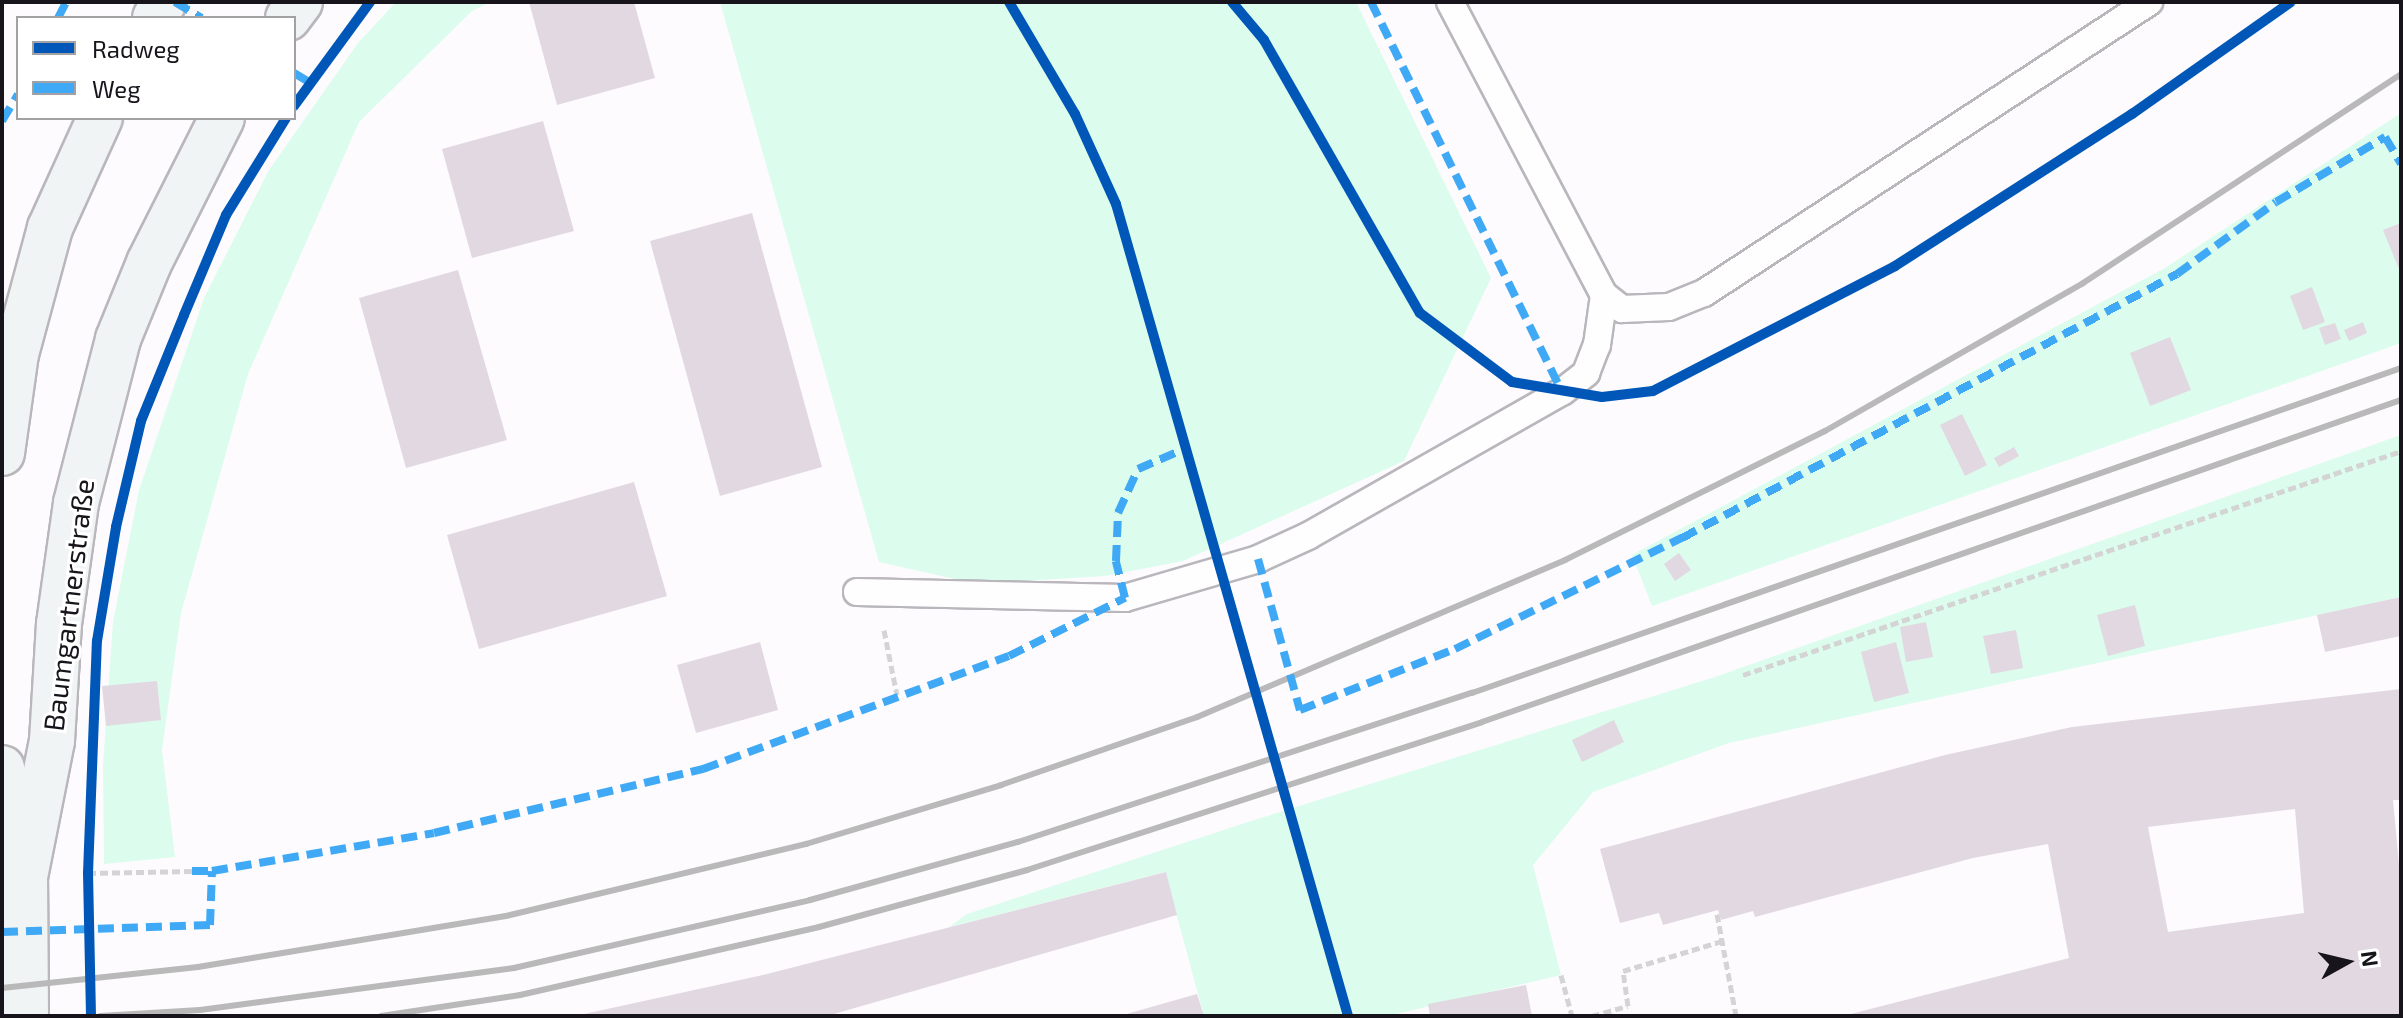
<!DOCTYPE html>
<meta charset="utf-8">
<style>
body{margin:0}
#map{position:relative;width:2403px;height:1018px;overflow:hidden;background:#fdfbfe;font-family:"Exo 2",sans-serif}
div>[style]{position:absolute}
.green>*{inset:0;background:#dcfced}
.building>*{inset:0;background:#e2d8e1}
.path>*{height:5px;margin-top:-2.5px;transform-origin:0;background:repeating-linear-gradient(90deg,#d4d4d5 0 8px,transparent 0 12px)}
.roads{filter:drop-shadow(2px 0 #b9b6bc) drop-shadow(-2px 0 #b9b6bc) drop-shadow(0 2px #b9b6bc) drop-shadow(0 -2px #b9b6bc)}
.lane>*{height:26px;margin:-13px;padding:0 13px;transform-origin:13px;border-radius:13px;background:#fffeff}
.secondary>*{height:44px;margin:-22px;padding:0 22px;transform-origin:22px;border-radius:22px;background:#f0f4f4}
.rail>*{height:6px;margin:-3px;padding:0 3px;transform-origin:3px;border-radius:3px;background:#b9b9ba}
.quiet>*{height:8px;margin-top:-4px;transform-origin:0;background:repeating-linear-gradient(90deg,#3fa9f5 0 16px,transparent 0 24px)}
.cycleway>*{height:10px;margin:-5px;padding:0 5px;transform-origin:5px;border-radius:5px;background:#0057b8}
span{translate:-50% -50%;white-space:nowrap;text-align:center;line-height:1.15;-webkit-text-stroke:6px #fff;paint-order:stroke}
.street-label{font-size:28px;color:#18141c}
.frame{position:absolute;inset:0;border:4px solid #18141c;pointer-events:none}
.legend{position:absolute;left:16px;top:16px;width:280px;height:104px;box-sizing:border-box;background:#fff;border:2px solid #a3a1a4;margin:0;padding:10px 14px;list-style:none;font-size:24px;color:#18141c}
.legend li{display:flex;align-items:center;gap:16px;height:40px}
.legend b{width:40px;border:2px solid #a3a1a4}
.north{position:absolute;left:2307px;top:922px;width:80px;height:80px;-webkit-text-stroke:6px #fff;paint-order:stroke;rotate:82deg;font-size:22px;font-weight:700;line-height:32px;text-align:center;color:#18141c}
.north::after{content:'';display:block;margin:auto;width:28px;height:36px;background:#18141c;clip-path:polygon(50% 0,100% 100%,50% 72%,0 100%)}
</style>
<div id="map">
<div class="green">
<div style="clip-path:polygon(396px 2px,490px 2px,472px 11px,359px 122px,248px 374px,181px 613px,162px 750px,175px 857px,104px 864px,103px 765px,113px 622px,139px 490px,204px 298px,269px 170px,358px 43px)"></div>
<div style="clip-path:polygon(720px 2px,1356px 2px,1491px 278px,1404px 461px,1183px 561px,1105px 576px,977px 584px,879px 562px)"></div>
<div style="clip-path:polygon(2401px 113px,2401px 343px,1652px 606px,1632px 555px,2165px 268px)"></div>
<div style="clip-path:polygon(2401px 435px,2401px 597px,1729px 743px,1593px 792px,1533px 865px,1561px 975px,1388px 1016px,1204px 1016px,1165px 872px,949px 927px,967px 914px,1251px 821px,1715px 677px)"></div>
</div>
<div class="building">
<div style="clip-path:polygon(529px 2px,634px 2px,655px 78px,557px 105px)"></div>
<div style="clip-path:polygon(543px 121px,574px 231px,472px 258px,442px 149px)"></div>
<div style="clip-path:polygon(752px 213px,822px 467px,720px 496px,650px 241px)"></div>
<div style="clip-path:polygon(2401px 223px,2401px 274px,2383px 230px)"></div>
<div style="clip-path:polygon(458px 270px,507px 440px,406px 468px,359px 298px)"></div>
<div style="clip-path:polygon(2312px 287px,2325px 322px,2303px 330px,2290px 296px)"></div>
<div style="clip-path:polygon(2363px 322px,2367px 333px,2349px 341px,2344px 330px)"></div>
<div style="clip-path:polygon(2335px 323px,2341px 339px,2325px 345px,2319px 328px)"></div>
<div style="clip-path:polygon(2170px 337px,2191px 390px,2150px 406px,2130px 353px)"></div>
<div style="clip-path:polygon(1962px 414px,1987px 465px,1965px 476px,1940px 425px)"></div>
<div style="clip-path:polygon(2014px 447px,2019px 456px,1999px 467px,1994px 458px)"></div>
<div style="clip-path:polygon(634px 482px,667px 596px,479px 649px,447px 535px)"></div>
<div style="clip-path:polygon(1679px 553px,1691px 570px,1675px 581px,1664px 564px)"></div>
<div style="clip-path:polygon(2401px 597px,2401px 636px,2325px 652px,2317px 615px)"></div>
<div style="clip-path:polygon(2135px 605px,2145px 646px,2108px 656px,2097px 615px)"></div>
<div style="clip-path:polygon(1926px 622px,1933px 657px,1906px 662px,1900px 627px)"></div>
<div style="clip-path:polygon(2016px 630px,2023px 668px,1991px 674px,1983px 636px)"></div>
<div style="clip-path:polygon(760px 642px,778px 710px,696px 733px,677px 665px)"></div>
<div style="clip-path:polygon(1896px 642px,1909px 693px,1874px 702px,1861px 652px)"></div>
<div style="clip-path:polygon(157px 681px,161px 720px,106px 726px,102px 686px)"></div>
<div style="clip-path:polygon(evenodd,2401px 689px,2401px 800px,2393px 800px,2401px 886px,2401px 1016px,1843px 1016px,2069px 958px,2048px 844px,1973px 858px,1755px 917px,1753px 911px,1721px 920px,1718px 910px,1663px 925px,1659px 913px,1620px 923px,1600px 849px,1945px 755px,2072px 727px,2401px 689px,2295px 809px,2304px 913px,2168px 932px,2148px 827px,2295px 809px)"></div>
<div style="clip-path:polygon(1614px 720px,1624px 742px,1582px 762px,1572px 740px)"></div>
<div style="clip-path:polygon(1166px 872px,1177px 915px,827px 1016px,575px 1016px,763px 975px)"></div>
<div style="clip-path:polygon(1526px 985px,1532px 1016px,1430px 1016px,1428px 1004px)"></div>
<div style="clip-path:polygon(1197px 994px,1204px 1016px,1123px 1016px,1123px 1015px)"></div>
</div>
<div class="path">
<div style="left:884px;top:630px;width:66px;rotate:78.7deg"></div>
<div style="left:1743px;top:675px;width:695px;rotate:-18.8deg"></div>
<div style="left:88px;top:873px;width:104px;rotate:-1.1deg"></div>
<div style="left:1717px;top:914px;width:104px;rotate:79.4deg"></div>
<div style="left:1561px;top:975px;width:42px;rotate:75deg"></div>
<div style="left:1592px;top:1016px;width:37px;rotate:-16deg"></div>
<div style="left:1628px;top:1006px;width:35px;rotate:-98deg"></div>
<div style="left:1623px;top:971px;width:103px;rotate:-16.9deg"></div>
</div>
<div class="roads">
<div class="lane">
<div style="left:1450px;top:2px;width:331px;rotate:62.3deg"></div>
<div style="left:1604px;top:295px;width:23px;rotate:38deg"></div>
<div style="left:1622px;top:309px;width:47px;rotate:-2.4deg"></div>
<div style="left:1669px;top:307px;width:38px;rotate:-22deg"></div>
<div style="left:1704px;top:293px;width:532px;rotate:-33.18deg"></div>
<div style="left:857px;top:592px;width:268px;rotate:1.3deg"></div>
<div style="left:1125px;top:598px;width:139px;rotate:-16.3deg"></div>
<div style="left:1258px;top:559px;width:55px;rotate:-24.7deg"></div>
<div style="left:1308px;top:536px;width:292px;rotate:-29.6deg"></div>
<div style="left:1562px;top:392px;width:31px;rotate:-38deg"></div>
<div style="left:1586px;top:373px;width:30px;rotate:-69deg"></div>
<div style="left:1597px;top:345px;width:50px;rotate:-82deg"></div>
</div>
<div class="secondary">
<div style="left:155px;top:18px;width:18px;rotate:-61deg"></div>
<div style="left:288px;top:18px;width:20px;rotate:-53deg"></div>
<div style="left:2px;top:453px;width:100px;rotate:-82deg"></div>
<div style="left:16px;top:354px;width:131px;rotate:-74.9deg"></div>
<div style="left:50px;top:228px;width:121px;rotate:-65.6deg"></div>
<div style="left:2px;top:768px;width:93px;rotate:78.2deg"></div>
<div style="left:26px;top:1016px;width:139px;rotate:-90.4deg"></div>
<div style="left:25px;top:877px;width:139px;rotate:-78.8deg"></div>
<div style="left:52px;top:741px;width:117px;rotate:-86.6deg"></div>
<div style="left:59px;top:624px;width:122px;rotate:-82deg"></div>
<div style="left:76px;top:503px;width:169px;rotate:-75.6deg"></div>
<div style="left:118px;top:339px;width:82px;rotate:-67.8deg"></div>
<div style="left:149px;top:263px;width:162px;rotate:-63.3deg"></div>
</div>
</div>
<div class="rail">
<div style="left:2px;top:988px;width:197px;rotate:-6.1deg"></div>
<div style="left:198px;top:967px;width:312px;rotate:-9.4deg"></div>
<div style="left:506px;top:916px;width:309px;rotate:-13.5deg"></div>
<div style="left:806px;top:844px;width:204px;rotate:-16.8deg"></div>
<div style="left:1001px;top:785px;width:207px;rotate:-19.1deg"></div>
<div style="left:1197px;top:717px;width:400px;rotate:-23.1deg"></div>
<div style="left:1565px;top:560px;width:290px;rotate:-26.4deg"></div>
<div style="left:1825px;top:431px;width:297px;rotate:-29.8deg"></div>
<div style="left:2083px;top:283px;width:381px;rotate:-33.3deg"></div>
<div style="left:100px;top:1016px;width:100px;rotate:-3.4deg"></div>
<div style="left:200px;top:1010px;width:317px;rotate:-7.6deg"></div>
<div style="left:514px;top:968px;width:304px;rotate:-12.9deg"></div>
<div style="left:810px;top:900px;width:216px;rotate:-15.6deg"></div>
<div style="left:1018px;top:842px;width:478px;rotate:-18.2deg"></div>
<div style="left:1472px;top:693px;width:984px;rotate:-19.28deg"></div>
<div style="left:381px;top:1016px;width:141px;rotate:-8.6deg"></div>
<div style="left:520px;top:995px;width:307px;rotate:-12.8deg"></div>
<div style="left:819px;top:927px;width:216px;rotate:-15.3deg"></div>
<div style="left:1027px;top:870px;width:478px;rotate:-18deg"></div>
<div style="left:1482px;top:722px;width:974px;rotate:-19.31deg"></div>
</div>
<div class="quiet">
<div style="left:175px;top:2px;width:31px;rotate:31deg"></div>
<div style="left:1371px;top:2px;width:434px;rotate:63.9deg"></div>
<div style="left:58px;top:18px;width:18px;rotate:-63deg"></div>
<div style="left:294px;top:73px;width:17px;rotate:31deg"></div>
<div style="left:2px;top:121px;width:31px;rotate:-59deg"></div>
<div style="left:1258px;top:559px;width:157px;rotate:74.5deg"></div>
<div style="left:1300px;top:710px;width:167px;rotate:-21.5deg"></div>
<div style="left:1455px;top:649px;width:253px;rotate:-26.1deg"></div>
<div style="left:1682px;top:538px;width:561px;rotate:-28.07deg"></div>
<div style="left:2177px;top:274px;width:122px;rotate:-36deg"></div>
<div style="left:2276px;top:202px;width:127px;rotate:-30.8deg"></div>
<div style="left:2385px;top:137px;width:31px;rotate:59deg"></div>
<div style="left:192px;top:871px;width:20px"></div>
<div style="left:2px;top:932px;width:208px;rotate:-1.9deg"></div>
<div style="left:210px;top:925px;width:54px;rotate:-87.9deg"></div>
<div style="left:212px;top:871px;width:225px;rotate:-9.7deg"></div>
<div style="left:434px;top:833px;width:277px;rotate:-13.4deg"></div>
<div style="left:703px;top:769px;width:326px;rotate:-20.3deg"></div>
<div style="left:1009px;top:656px;width:130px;rotate:-26.6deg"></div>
<div style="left:1125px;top:598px;width:38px;rotate:-104deg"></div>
<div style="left:1116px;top:561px;width:48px;rotate:-87.6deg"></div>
<div style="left:1118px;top:513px;width:48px;rotate:-65.6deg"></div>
<div style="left:1138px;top:469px;width:50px;rotate:-23.5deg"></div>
</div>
<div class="cycleway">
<div style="left:1009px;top:2px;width:130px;rotate:59.5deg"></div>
<div style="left:1075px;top:114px;width:99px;rotate:65.5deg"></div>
<div style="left:1116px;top:204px;width:844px;rotate:74.05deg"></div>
<div style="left:1232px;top:2px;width:50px;rotate:49.9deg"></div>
<div style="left:1264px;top:40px;width:314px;rotate:60.3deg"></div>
<div style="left:1420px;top:313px;width:115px;rotate:36.9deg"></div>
<div style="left:1512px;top:382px;width:91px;rotate:9.5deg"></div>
<div style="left:1602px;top:397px;width:51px;rotate:-6.7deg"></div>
<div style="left:1653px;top:391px;width:272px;rotate:-27.3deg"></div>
<div style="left:1895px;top:266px;width:282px;rotate:-32.7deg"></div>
<div style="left:2132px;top:114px;width:194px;rotate:-35.2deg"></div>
<div style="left:294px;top:106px;width:129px;rotate:-53.8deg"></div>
<div style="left:91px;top:1016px;width:143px;rotate:-91.2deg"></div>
<div style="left:88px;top:873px;width:232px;rotate:-87.8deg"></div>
<div style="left:97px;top:641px;width:116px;rotate:-80.5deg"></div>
<div style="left:116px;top:527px;width:109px;rotate:-76.7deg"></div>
<div style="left:141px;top:421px;width:114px;rotate:-67.9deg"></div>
<div style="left:184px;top:315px;width:108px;rotate:-67.2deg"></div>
<div style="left:226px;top:215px;width:114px;rotate:-58.3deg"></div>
</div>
<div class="street-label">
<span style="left:68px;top:605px;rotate:-83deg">Baumgartnerstraße</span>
</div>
<div class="frame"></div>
<ul class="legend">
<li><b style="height:10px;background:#0057b8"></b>Radweg</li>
<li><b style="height:10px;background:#3fa9f5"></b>Weg</li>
</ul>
<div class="north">N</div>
</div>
